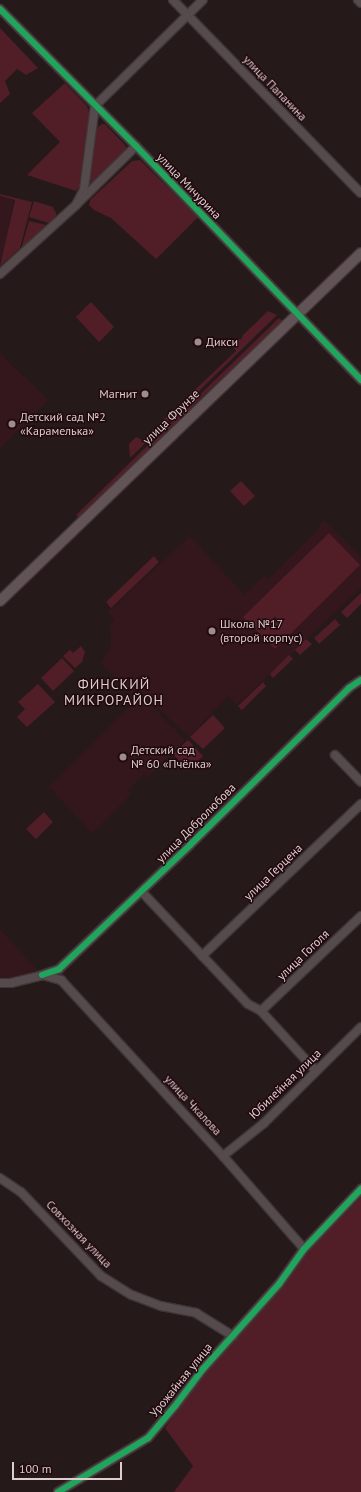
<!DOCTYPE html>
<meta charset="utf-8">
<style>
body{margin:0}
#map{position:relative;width:361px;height:1492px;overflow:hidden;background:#25191a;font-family:"PT Sans",sans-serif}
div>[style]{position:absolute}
.built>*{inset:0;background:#34171c}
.green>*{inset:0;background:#511e28}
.roads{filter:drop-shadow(1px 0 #3f3536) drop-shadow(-1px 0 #3f3536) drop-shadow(0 1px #3f3536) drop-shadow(0 -1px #3f3536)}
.minor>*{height:8px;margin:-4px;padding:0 4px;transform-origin:4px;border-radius:4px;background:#554a4c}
.major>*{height:10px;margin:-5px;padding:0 5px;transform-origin:5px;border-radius:5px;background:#625356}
.cycleway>*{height:6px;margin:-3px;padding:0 3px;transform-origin:3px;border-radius:3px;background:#20a55d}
.dots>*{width:11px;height:11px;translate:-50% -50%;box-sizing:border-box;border:2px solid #210a0e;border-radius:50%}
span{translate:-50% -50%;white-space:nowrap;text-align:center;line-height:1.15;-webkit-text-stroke:3px #210a0e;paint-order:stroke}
.street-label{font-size:12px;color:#deccce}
.poi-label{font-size:12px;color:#deccce}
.left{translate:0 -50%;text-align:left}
.right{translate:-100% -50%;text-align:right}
.quarter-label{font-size:14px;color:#deccce;letter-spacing:1px}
.scale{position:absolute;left:12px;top:1462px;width:110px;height:18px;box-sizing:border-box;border:2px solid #deccce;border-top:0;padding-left:5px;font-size:12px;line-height:14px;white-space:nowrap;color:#deccce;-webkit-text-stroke:3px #210a0e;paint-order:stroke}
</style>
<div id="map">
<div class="built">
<div style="clip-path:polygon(0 197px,14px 200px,2px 258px,0 259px)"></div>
<div style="clip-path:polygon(0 353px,48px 400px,0 449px)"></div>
<div style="clip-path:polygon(324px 520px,361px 557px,361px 588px,237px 705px,228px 696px,189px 737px,137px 688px,131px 694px,101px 664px,110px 648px,111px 637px,109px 626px,114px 620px,108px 612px,190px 536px,244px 594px,264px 576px,268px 579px,318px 530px,317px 528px)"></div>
<div style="clip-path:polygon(141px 695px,185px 740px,148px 777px,144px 774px,128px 790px,131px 794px,92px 833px,49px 787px)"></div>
<div style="clip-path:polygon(0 929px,42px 975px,0 983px)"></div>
</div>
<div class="green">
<div style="clip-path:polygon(0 28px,38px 68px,26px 75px,17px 69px,5px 81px,10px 94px,0 103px)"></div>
<div style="clip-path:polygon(65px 83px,87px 106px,90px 115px,79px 187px,76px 191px,27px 175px,60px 142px,32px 113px)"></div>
<div style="clip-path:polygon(102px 124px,105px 124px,125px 145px,127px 149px,89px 186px,97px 128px)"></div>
<div style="clip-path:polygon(140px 160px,198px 217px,156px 259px,111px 218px,94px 210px,89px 205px,90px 200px,132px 161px)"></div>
<div style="clip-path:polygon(0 194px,32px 202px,20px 248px,0 266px,15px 200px,0 196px)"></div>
<div style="clip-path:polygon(34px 201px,53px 207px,56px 213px,56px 216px,49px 223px,29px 217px)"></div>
<div style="clip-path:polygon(29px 221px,46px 225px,21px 249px)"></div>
<div style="clip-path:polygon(91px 302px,114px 327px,99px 342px,76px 317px)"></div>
<div style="clip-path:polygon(268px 311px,277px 315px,130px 458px,129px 444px,136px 437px,142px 440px,236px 351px,232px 345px,239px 338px,240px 340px,243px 337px,242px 336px)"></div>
<div style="clip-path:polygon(279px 318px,284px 322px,204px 395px,79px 518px,76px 515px)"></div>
<div style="clip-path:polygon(241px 481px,255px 496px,244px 506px,230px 491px)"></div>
<div style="clip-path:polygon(329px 533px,360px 565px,275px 649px,243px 617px)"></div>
<div style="clip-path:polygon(154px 556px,159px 562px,111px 608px,106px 602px)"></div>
<div style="clip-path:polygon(361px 593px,361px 604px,347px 618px,341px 612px)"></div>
<div style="clip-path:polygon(335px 619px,340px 625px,319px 644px,314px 638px)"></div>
<div style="clip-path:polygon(306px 639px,312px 644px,300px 655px,295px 650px)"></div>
<div style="clip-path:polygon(81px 646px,85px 652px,82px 662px,75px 668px,63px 656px,70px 650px,73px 653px)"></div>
<div style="clip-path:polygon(289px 655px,293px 659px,273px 678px,270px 674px)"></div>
<div style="clip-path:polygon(62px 658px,74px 671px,53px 691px,41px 678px)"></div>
<div style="clip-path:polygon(263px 682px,266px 686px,242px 710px,238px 706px)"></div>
<div style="clip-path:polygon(38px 684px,55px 702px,27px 727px,17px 717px,25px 709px,18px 702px)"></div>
<div style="clip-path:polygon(213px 715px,225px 728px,203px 749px,190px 737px)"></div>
<div style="clip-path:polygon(188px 740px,203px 756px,188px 770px,173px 754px)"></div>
<div style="clip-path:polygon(44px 812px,53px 822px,36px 839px,26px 829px)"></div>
<div style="clip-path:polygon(361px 1197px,361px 1492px,174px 1492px,193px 1466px,165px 1428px,204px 1373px,279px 1290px,310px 1250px)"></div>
</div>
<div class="roads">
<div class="minor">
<div style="left:173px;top:0;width:269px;rotate:45.8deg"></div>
<div style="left:358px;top:0;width:4px;rotate:45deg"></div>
<div style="left:0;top:9px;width:193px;rotate:45.2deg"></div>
<div style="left:136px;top:146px;width:325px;rotate:46.1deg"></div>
<div style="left:76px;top:205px;width:18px;rotate:-63deg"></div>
<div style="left:84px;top:189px;width:84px;rotate:-82.5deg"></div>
<div style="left:95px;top:106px;width:151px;rotate:-44.5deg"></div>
<div style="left:0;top:274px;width:103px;rotate:-42.2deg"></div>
<div style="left:76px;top:205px;width:84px;rotate:-44.5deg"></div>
<div style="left:335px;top:755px;width:37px;rotate:46deg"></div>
<div style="left:142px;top:892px;width:154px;rotate:46.6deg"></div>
<div style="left:248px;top:1004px;width:15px;rotate:28deg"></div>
<div style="left:261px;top:1011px;width:81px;rotate:47.5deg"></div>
<div style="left:202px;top:956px;width:220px;rotate:-43.7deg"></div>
<div style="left:42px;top:975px;width:18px;rotate:-19deg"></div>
<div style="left:59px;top:969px;width:180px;rotate:-43.4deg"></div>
<div style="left:190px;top:845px;width:223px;rotate:-44.6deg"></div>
<div style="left:349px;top:688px;width:14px;rotate:-34deg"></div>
<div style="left:0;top:983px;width:11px"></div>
<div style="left:11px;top:983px;width:32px;rotate:-14deg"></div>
<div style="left:42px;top:975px;width:20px;rotate:15deg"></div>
<div style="left:61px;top:980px;width:239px;rotate:47.4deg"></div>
<div style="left:223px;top:1156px;width:123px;rotate:48.9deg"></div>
<div style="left:261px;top:1011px;width:138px;rotate:-43.5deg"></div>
<div style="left:223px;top:1156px;width:53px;rotate:-38.8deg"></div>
<div style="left:264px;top:1123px;width:136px;rotate:-44.7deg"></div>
<div style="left:0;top:1178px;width:25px;rotate:34deg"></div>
<div style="left:21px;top:1192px;width:116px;rotate:46.4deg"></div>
<div style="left:101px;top:1276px;width:36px;rotate:32deg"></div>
<div style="left:132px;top:1295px;width:31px;rotate:21deg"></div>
<div style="left:161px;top:1306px;width:36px;rotate:11deg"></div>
<div style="left:196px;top:1313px;width:44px;rotate:31.9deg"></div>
<div style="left:58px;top:1492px;width:105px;rotate:-31deg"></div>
<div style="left:148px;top:1438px;width:42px;rotate:-49.8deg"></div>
<div style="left:175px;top:1406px;width:46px;rotate:-52.9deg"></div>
<div style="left:203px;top:1369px;width:114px;rotate:-48.2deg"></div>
<div style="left:279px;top:1284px;width:43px;rotate:-54.5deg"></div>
<div style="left:304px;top:1249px;width:83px;rotate:-46.5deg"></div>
</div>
<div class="major">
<div style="left:0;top:601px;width:501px;rotate:-43.95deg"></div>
</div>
</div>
<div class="cycleway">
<div style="left:0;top:9px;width:193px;rotate:45.2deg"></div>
<div style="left:136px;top:146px;width:325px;rotate:46.1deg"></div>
<div style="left:42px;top:975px;width:18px;rotate:-19deg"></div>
<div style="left:59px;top:969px;width:180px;rotate:-43.4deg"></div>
<div style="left:190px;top:845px;width:223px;rotate:-44.6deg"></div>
<div style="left:349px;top:688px;width:14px;rotate:-34deg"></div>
<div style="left:58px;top:1492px;width:105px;rotate:-31deg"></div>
<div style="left:148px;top:1438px;width:42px;rotate:-49.8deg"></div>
<div style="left:175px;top:1406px;width:46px;rotate:-52.9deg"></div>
<div style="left:203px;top:1369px;width:114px;rotate:-48.2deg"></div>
<div style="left:279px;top:1284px;width:43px;rotate:-54.5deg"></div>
<div style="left:304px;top:1249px;width:83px;rotate:-46.5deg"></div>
</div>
<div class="dots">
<div style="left:198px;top:342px;background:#9d8d8f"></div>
<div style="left:145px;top:394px;background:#9d8d8f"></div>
<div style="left:12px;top:424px;background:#9d8d8f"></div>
<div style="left:212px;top:631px;background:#9d8d8f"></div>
<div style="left:123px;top:757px;background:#9d8d8f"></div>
</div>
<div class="street-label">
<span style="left:275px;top:88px;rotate:46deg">улица Папанина</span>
<span style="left:189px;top:186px;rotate:46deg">улица Мичурина</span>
<span style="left:171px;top:417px;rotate:-44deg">улица Фрунзе</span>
<span style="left:196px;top:823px;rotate:-45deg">улица Добролюбова</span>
<span style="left:273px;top:872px;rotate:-44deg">улица Герцена</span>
<span style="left:303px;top:955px;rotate:-44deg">улица Гоголя</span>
<span style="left:285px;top:1084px;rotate:-44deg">Юбилейная улица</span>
<span style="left:193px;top:1105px;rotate:47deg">улица Чкалова</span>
<span style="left:79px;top:1234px;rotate:46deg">Совхозная улица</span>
<span style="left:181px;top:1380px;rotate:-51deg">Урожайная улица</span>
</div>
<div class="poi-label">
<span class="left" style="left:206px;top:342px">Дикси</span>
<span class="right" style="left:137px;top:394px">Магнит</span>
<span class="left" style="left:20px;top:424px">Детский сад №2<br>«Карамелька»</span>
<span class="left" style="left:220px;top:631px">Школа №17<br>(второй корпус)</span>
<span class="left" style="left:131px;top:757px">Детский сад<br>№ 60 «Пчёлка»</span>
</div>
<div class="quarter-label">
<span style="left:114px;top:692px">ФИНСКИЙ<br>МИКРОРАЙОН</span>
</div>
<div class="scale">100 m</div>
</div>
